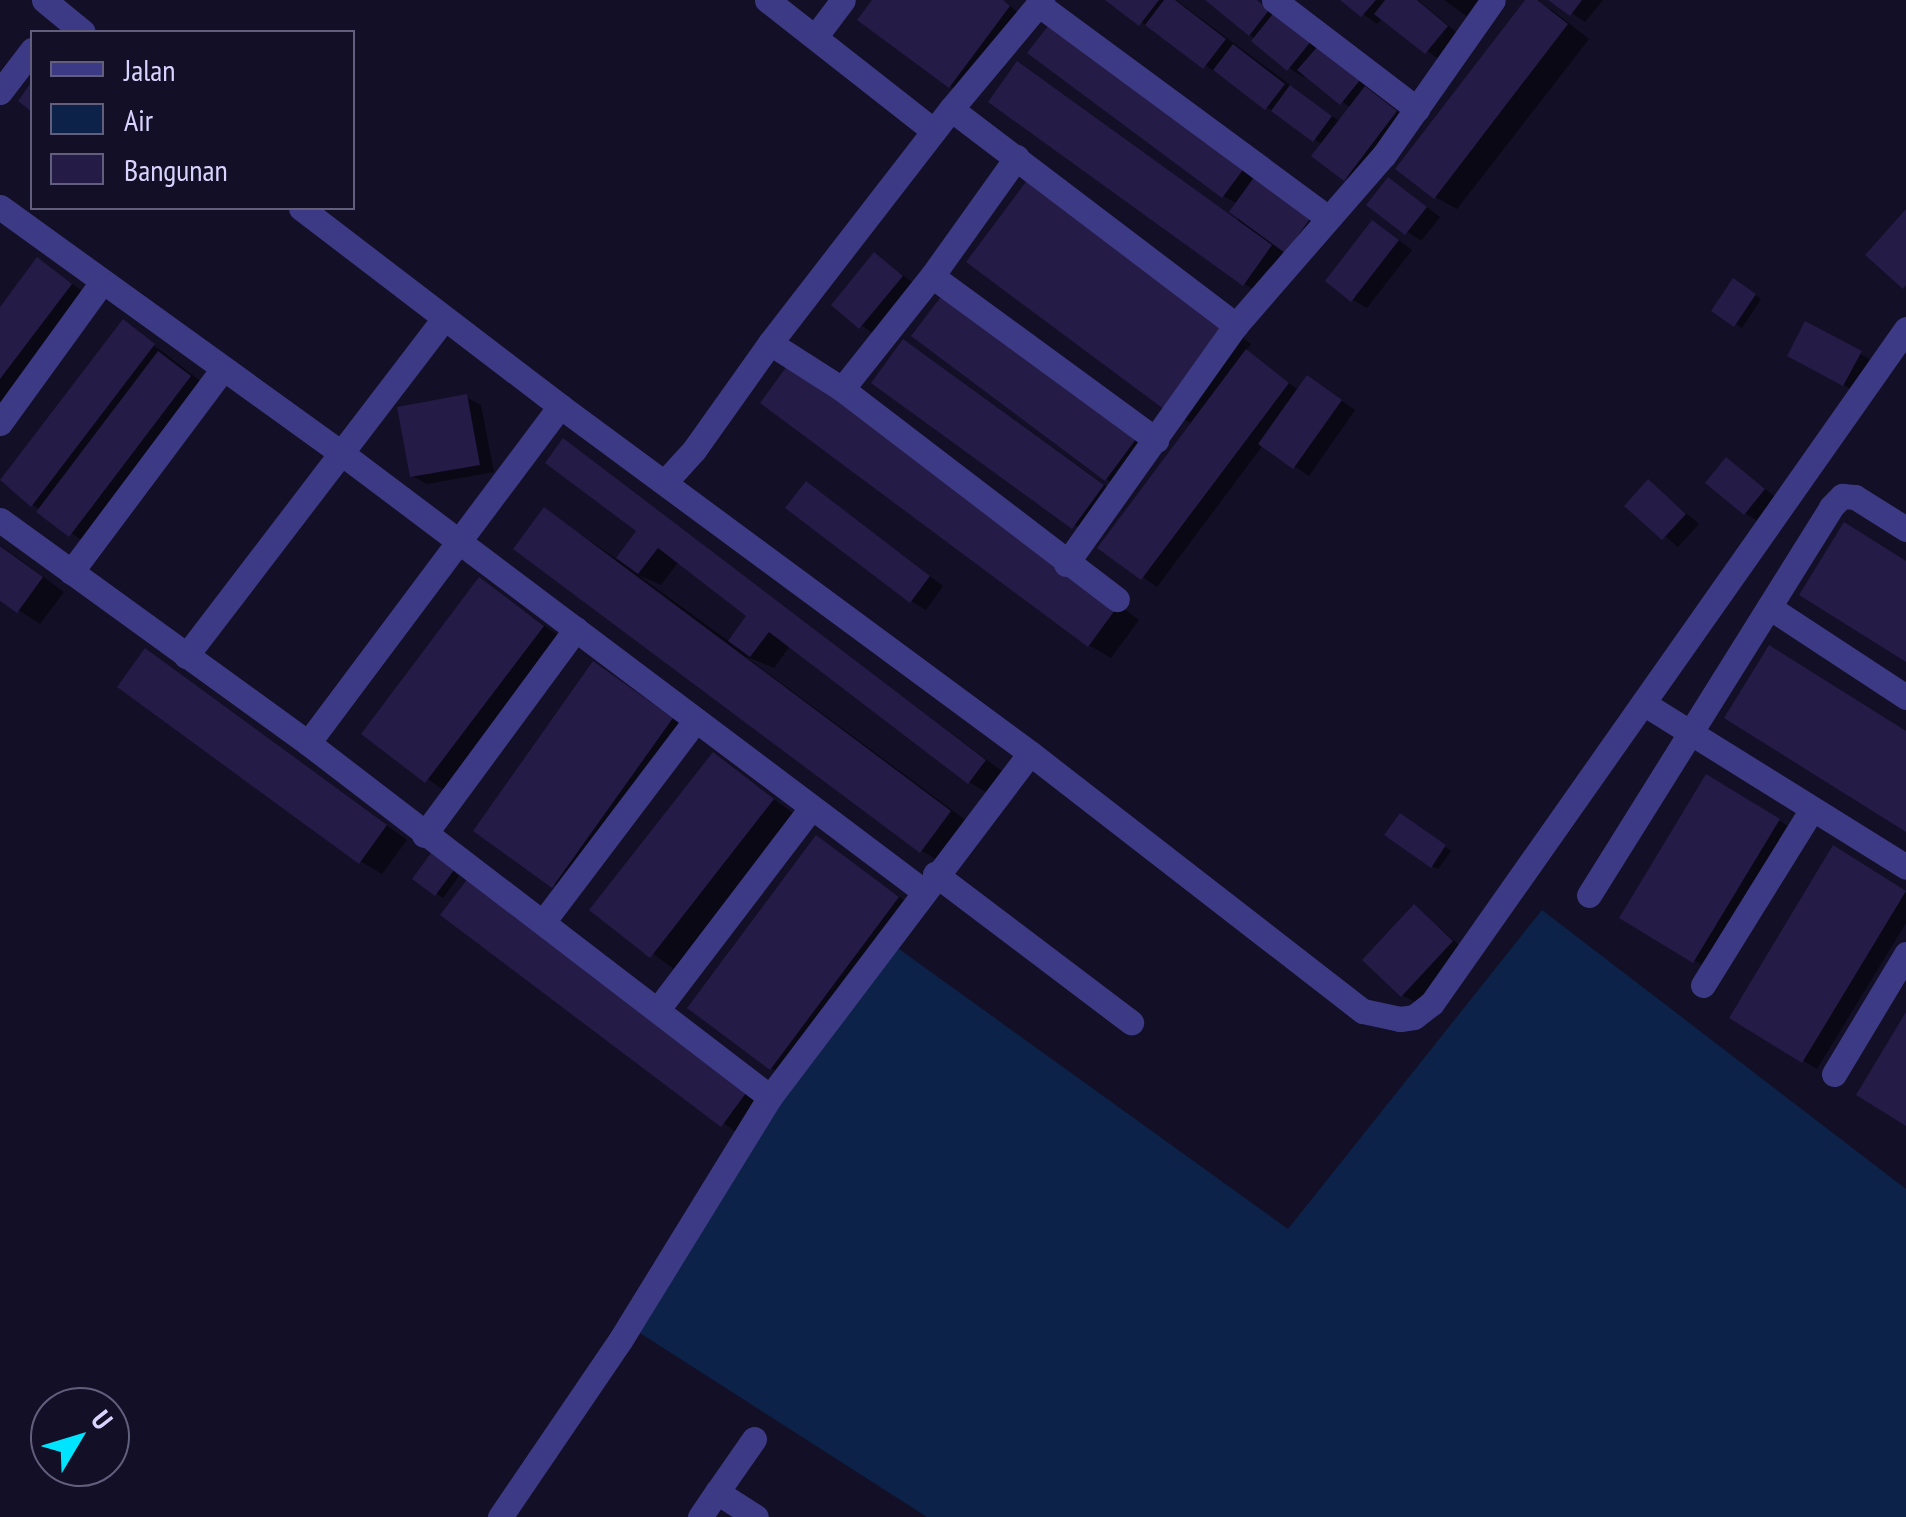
<!DOCTYPE html>
<style>
body{margin:0}
#map{position:relative;width:1906px;height:1517px;overflow:hidden;background:#130f26;font-family:"PT Sans Narrow",sans-serif}
div>[style]{position:absolute}
.water>*{inset:0;background:#0c2248}
.shadow>*{inset:0;background:#0007}
.building>*{inset:0;background:#241b47}
.street>*{height:25px;margin:-12.5px;padding:0 12.5px;transform-origin:12.5px;border-radius:12.5px;background:#3d3a85}
span{translate:-50% -50%;white-space:nowrap;text-align:center;line-height:1.15;-webkit-text-stroke:9px #130f26;paint-order:stroke}
.legend{position:absolute;left:30px;top:30px;width:325px;height:180px;box-sizing:border-box;background:#130f26;border:2px solid #625e7d;margin:0;padding:12px 18px;list-style:none;font-size:30px;color:#d9d4ff}
.legend li{display:flex;align-items:center;gap:20px;height:50px}
.legend b{width:50px;border:2px solid #625e7d}
.north{position:absolute;left:30px;top:1387px;width:100px;height:100px;box-sizing:border-box;background:#130f26;border:2px solid #625e7d;border-radius:50%;rotate:52deg;font-size:28px;font-weight:700;line-height:40px;text-align:center;color:#d9d4ff}
.north::after{content:'';display:block;margin:auto;width:35px;height:45px;background:#00e5ff;clip-path:polygon(50% 0,100% 100%,50% 72%,0 100%)}
</style>
<div id="map">
<div class="water">
<div style="clip-path:polygon(1542px 910px,1906px 1189px,1906px 1517px,927px 1517px,640px 1333px,763px 1126px,892px 944px,1288px 1229px)"></div>
</div>
<div class="shadow">
<div style="clip-path:polygon(875px 0,1002px 0,1023px 16px,965px 95px,950px 86px)"></div>
<div style="clip-path:polygon(1109px 0,1176px 0,1340px 122px,1351px 108px,1306px 74px,1303px 77px,1289px 68px,1209px 0,1257px 0,1410px 121px,1360px 187px,1315px 155px,1323px 145px)"></div>
<div style="clip-path:polygon(1344px 0,1418px 0,1461px 36px,1441px 61px,1383px 17px,1377px 24px)"></div>
<div style="clip-path:polygon(1444px 0,1482px 0,1468px 17px)"></div>
<div style="clip-path:polygon(1528px 0,1552px 10px,1589px 39px,1457px 209px,1435px 197px)"></div>
<div style="clip-path:polygon(1553px 0,1603px 0,1585px 22px)"></div>
<div style="clip-path:polygon(1051px 25px,1326px 225px,1258px 292px,1244px 284px,1236px 203px,1223px 196px)"></div>
<div style="clip-path:polygon(1403px 189px,1440px 217px,1421px 241px,1370px 205px)"></div>
<div style="clip-path:polygon(1051px 195px,1251px 344px,1245px 352px,1299px 390px,1322px 387px,1355px 410px,1309px 476px,1263px 445px,1157px 587px,1101px 547px,1193px 424px,1170px 411px)"></div>
<div style="clip-path:polygon(1387px 231px,1412px 250px,1367px 308px,1353px 300px)"></div>
<div style="clip-path:polygon(874px 255px,916px 285px,875px 335px,834px 305px)"></div>
<div style="clip-path:polygon(38px 261px,93px 298px,0 421px,0 311px)"></div>
<div style="clip-path:polygon(1734px 281px,1761px 299px,1742px 328px,1715px 311px)"></div>
<div style="clip-path:polygon(946px 293px,1152px 445px,1121px 487px,1106px 479px)"></div>
<div style="clip-path:polygon(124px 322px,212px 390px,92px 548px,2px 482px)"></div>
<div style="clip-path:polygon(1807px 325px,1875px 362px,1858px 393px,1790px 355px)"></div>
<div style="clip-path:polygon(918px 350px,1125px 500px,1096px 540px,874px 382px)"></div>
<div style="clip-path:polygon(466px 397px,481px 405px,494px 472px,427px 484px,413px 476px)"></div>
<div style="clip-path:polygon(evenodd,564px 442px,1007px 775px,991px 795px,969px 782px,790px 646px,774px 668px,745px 656px,979px 830px,951px 868px,922px 851px,516px 548px,545px 510px,618px 560px,640px 531px,564px 442px,679px 561px,750px 616px,730px 642px,638px 575px,661px 585px,679px 561px)"></div>
<div style="clip-path:polygon(1727px 460px,1778px 499px,1759px 522px,1745px 513px)"></div>
<div style="clip-path:polygon(1649px 482px,1699px 524px,1678px 547px,1628px 505px)"></div>
<div style="clip-path:polygon(821px 493px,943px 586px,926px 610px,911px 601px)"></div>
<div style="clip-path:polygon(969px 495px,1139px 620px,1111px 658px,1089px 645px)"></div>
<div style="clip-path:polygon(0 545px,64px 592px,40px 624px,0 598px)"></div>
<div style="clip-path:polygon(480px 580px,565px 640px,449px 794px,364px 733px)"></div>
<div style="clip-path:polygon(146px 652px,407px 840px,382px 874px,360px 861px)"></div>
<div style="clip-path:polygon(594px 665px,694px 733px,576px 899px,476px 830px)"></div>
<div style="clip-path:polygon(714px 755px,794px 814px,674px 969px,593px 910px)"></div>
<div style="clip-path:polygon(1707px 777px,1793px 829px,1709px 969px,1623px 917px)"></div>
<div style="clip-path:polygon(1407px 819px,1451px 851px,1438px 869px,1432px 866px)"></div>
<div style="clip-path:polygon(816px 838px,919px 911px,793px 1080px,771px 1068px)"></div>
<div style="clip-path:polygon(1834px 848px,1906px 892px,1906px 923px,1817px 1069px,1732px 1017px)"></div>
<div style="clip-path:polygon(438px 860px,459px 876px,443px 898px,416px 879px)"></div>
<div style="clip-path:polygon(1415px 907px,1466px 951px,1417px 1003px,1402px 995px)"></div>
<div style="clip-path:polygon(444px 915px,773px 1099px,744px 1138px)"></div>
</div>
<div class="building">
<div style="clip-path:polygon(872px 0,1003px 0,1010px 6px,949px 88px,857px 20px)"></div>
<div style="clip-path:polygon(1105px 0,1159px 0,1139px 26px)"></div>
<div style="clip-path:polygon(1164px 0,1175px 0,1226px 39px,1203px 69px,1145px 25px)"></div>
<div style="clip-path:polygon(1205px 0,1257px 0,1269px 10px,1249px 36px)"></div>
<div style="clip-path:polygon(1340px 0,1376px 0,1361px 17px)"></div>
<div style="clip-path:polygon(1385px 0,1417px 0,1448px 26px,1425px 54px,1374px 14px)"></div>
<div style="clip-path:polygon(1525px 0,1537px 0,1568px 24px,1434px 199px,1395px 169px)"></div>
<div style="clip-path:polygon(1548px 0,1582px 0,1570px 16px)"></div>
<div style="clip-path:polygon(1276px 10px,1312px 40px,1287px 71px,1251px 41px)"></div>
<div style="clip-path:polygon(1051px 22px,1245px 167px,1222px 198px,1027px 53px)"></div>
<div style="clip-path:polygon(1233px 44px,1285px 84px,1265px 110px,1213px 70px)"></div>
<div style="clip-path:polygon(1318px 46px,1360px 80px,1340px 105px,1297px 70px)"></div>
<div style="clip-path:polygon(1017px 61px,1272px 245px,1243px 286px,988px 102px)"></div>
<div style="clip-path:polygon(32px 81px,32px 112px,18px 101px)"></div>
<div style="clip-path:polygon(1290px 85px,1332px 116px,1313px 142px,1271px 111px)"></div>
<div style="clip-path:polygon(1365px 86px,1397px 111px,1344px 181px,1311px 156px)"></div>
<div style="clip-path:polygon(1257px 173px,1313px 215px,1285px 253px,1229px 212px)"></div>
<div style="clip-path:polygon(1388px 177px,1427px 207px,1405px 235px,1366px 205px)"></div>
<div style="clip-path:polygon(1028px 179px,1231px 330px,1169px 413px,966px 262px)"></div>
<div style="clip-path:polygon(1906px 209px,1906px 285px,1903px 289px,1865px 255px)"></div>
<div style="clip-path:polygon(1372px 220px,1399px 240px,1351px 302px,1325px 281px)"></div>
<div style="clip-path:polygon(874px 252px,903px 276px,859px 329px,831px 305px)"></div>
<div style="clip-path:polygon(37px 257px,72px 284px,0 379px,0 307px)"></div>
<div style="clip-path:polygon(1733px 278px,1756px 294px,1734px 327px,1711px 311px)"></div>
<div style="clip-path:polygon(946px 290px,1139px 435px,1105px 481px,911px 336px)"></div>
<div style="clip-path:polygon(123px 319px,155px 344px,31px 507px,0 480px)"></div>
<div style="clip-path:polygon(1805px 321px,1862px 351px,1843px 386px,1787px 356px)"></div>
<div style="clip-path:polygon(903px 339px,1104px 485px,1072px 529px,871px 383px)"></div>
<div style="clip-path:polygon(1246px 349px,1289px 383px,1141px 580px,1097px 548px)"></div>
<div style="clip-path:polygon(158px 351px,191px 376px,69px 537px,36px 512px)"></div>
<div style="clip-path:polygon(790px 362px,1118px 606px,1088px 647px,760px 403px)"></div>
<div style="clip-path:polygon(1307px 375px,1342px 400px,1293px 469px,1258px 444px)"></div>
<div style="clip-path:polygon(467px 394px,480px 465px,410px 477px,397px 407px)"></div>
<div style="clip-path:polygon(563px 438px,986px 760px,968px 784px,769px 632px,750px 657px,728px 641px,746px 616px,658px 548px,638px 574px,616px 558px,636px 531px,545px 463px)"></div>
<div style="clip-path:polygon(1726px 457px,1765px 489px,1744px 515px,1705px 483px)"></div>
<div style="clip-path:polygon(1648px 479px,1686px 514px,1662px 540px,1624px 506px)"></div>
<div style="clip-path:polygon(806px 481px,930px 576px,910px 603px,785px 508px)"></div>
<div style="clip-path:polygon(544px 507px,951px 811px,920px 853px,513px 549px)"></div>
<div style="clip-path:polygon(1844px 522px,1906px 561px,1906px 662px,1799px 595px)"></div>
<div style="clip-path:polygon(0 546px,43px 577px,17px 613px,0 601px)"></div>
<div style="clip-path:polygon(479px 577px,544px 626px,425px 783px,361px 734px)"></div>
<div style="clip-path:polygon(1769px 645px,1906px 731px,1906px 832px,1724px 718px)"></div>
<div style="clip-path:polygon(145px 648px,387px 825px,359px 864px,117px 687px)"></div>
<div style="clip-path:polygon(593px 661px,673px 718px,552px 888px,473px 831px)"></div>
<div style="clip-path:polygon(713px 752px,774px 799px,650px 958px,589px 910px)"></div>
<div style="clip-path:polygon(1706px 774px,1780px 819px,1693px 963px,1619px 918px)"></div>
<div style="clip-path:polygon(1400px 813px,1446px 845px,1431px 868px,1384px 835px)"></div>
<div style="clip-path:polygon(816px 835px,899px 897px,770px 1070px,687px 1008px)"></div>
<div style="clip-path:polygon(1833px 845px,1906px 891px,1802px 1063px,1729px 1018px)"></div>
<div style="clip-path:polygon(431px 853px,454px 870px,435px 896px,412px 879px)"></div>
<div style="clip-path:polygon(472px 873px,752px 1085px,721px 1127px,440px 915px)"></div>
<div style="clip-path:polygon(1414px 904px,1453px 941px,1401px 997px,1362px 960px)"></div>
<div style="clip-path:polygon(1906px 1012px,1906px 1126px,1856px 1095px)"></div>
</div>
<div class="street">
<div style="left:44px;top:0;width:50px;rotate:39.4deg"></div>
<div style="left:767px;top:0;width:212px;rotate:38.1deg"></div>
<div style="left:1274px;top:0;width:180px;rotate:37.3deg"></div>
<div style="left:1038px;top:4px;width:358px;rotate:36.4deg"></div>
<div style="left:815px;top:37px;width:46px;rotate:-52.9deg"></div>
<div style="left:0;top:92px;width:53px;rotate:-52.7deg"></div>
<div style="left:951px;top:109px;width:358px;rotate:37.2deg"></div>
<div style="left:0;top:207px;width:419px;rotate:35.8deg"></div>
<div style="left:340px;top:452px;width:728px;rotate:36.96deg"></div>
<div style="left:301px;top:208px;width:326px;rotate:37.4deg"></div>
<div style="left:560px;top:406px;width:584px;rotate:36.44deg"></div>
<div style="left:1030px;top:753px;width:421px;rotate:37.8deg"></div>
<div style="left:1363px;top:1011px;width:38px;rotate:12deg"></div>
<div style="left:1400px;top:1019px;width:14px;rotate:-8deg"></div>
<div style="left:1414px;top:1017px;width:23px;rotate:-38deg"></div>
<div style="left:1432px;top:1003px;width:824px;rotate:-54.88deg"></div>
<div style="left:932px;top:276px;width:278px;rotate:36.2deg"></div>
<div style="left:770px;top:343px;width:85px;rotate:32.6deg"></div>
<div style="left:842px;top:389px;width:346px;rotate:37.4deg"></div>
<div style="left:842px;top:389px;width:144px;rotate:-51.5deg"></div>
<div style="left:932px;top:276px;width:146px;rotate:-54.5deg"></div>
<div style="left:0;top:423px;width:174px;rotate:-54.1deg"></div>
<div style="left:665px;top:482px;width:43px;rotate:-47.8deg"></div>
<div style="left:694px;top:450px;width:131px;rotate:-54.6deg"></div>
<div style="left:770px;top:343px;width:296px;rotate:-52.3deg"></div>
<div style="left:951px;top:109px;width:142px;rotate:-50.1deg"></div>
<div style="left:0;top:520px;width:380px;rotate:35.9deg"></div>
<div style="left:308px;top:743px;width:582px;rotate:37.46deg"></div>
<div style="left:1066px;top:564px;width:293px;rotate:-54.6deg"></div>
<div style="left:1236px;top:325px;width:225px;rotate:-49deg"></div>
<div style="left:1384px;top:155px;width:189px;rotate:-54.9deg"></div>
<div style="left:71px;top:572px;width:254px;rotate:-53.2deg"></div>
<div style="left:1769px;top:607px;width:164px;rotate:33.3deg"></div>
<div style="left:186px;top:656px;width:425px;rotate:-52.6deg"></div>
<div style="left:1643px;top:703px;width:310px;rotate:31.9deg"></div>
<div style="left:308px;top:743px;width:421px;rotate:-53.2deg"></div>
<div style="left:424px;top:835px;width:256px;rotate:-53.6deg"></div>
<div style="left:935px;top:874px;width:246px;rotate:37.1deg"></div>
<div style="left:1589px;top:895px;width:457px;rotate:-58deg"></div>
<div style="left:1831px;top:507px;width:16px;rotate:-45deg"></div>
<div style="left:1842px;top:496px;width:13px;rotate:4deg"></div>
<div style="left:1855px;top:497px;width:60px;rotate:32.1deg"></div>
<div style="left:543px;top:922px;width:251px;rotate:-52.9deg"></div>
<div style="left:1703px;top:985px;width:207px;rotate:-58.2deg"></div>
<div style="left:658px;top:1009px;width:253px;rotate:-52.7deg"></div>
<div style="left:1834px;top:1074px;width:140px;rotate:-59deg"></div>
<div style="left:754px;top:1439px;width:65px;rotate:124.9deg"></div>
<div style="left:717px;top:1492px;width:46px;rotate:32.7deg"></div>
<div style="left:500px;top:1517px;width:215px;rotate:-55.8deg"></div>
<div style="left:621px;top:1339px;width:284px;rotate:-58.4deg"></div>
<div style="left:770px;top:1097px;width:431px;rotate:-52.9deg"></div>
<div style="left:700px;top:1517px;width:30px;rotate:-56deg"></div>
</div>
<ul class="legend">
<li><b style="height:12px;background:#3d3a85"></b>Jalan</li>
<li><b style="height:28px;background:#0c2248"></b>Air</li>
<li><b style="height:28px;background:#241b47"></b>Bangunan</li>
</ul>
<div class="north">U</div>
</div>
